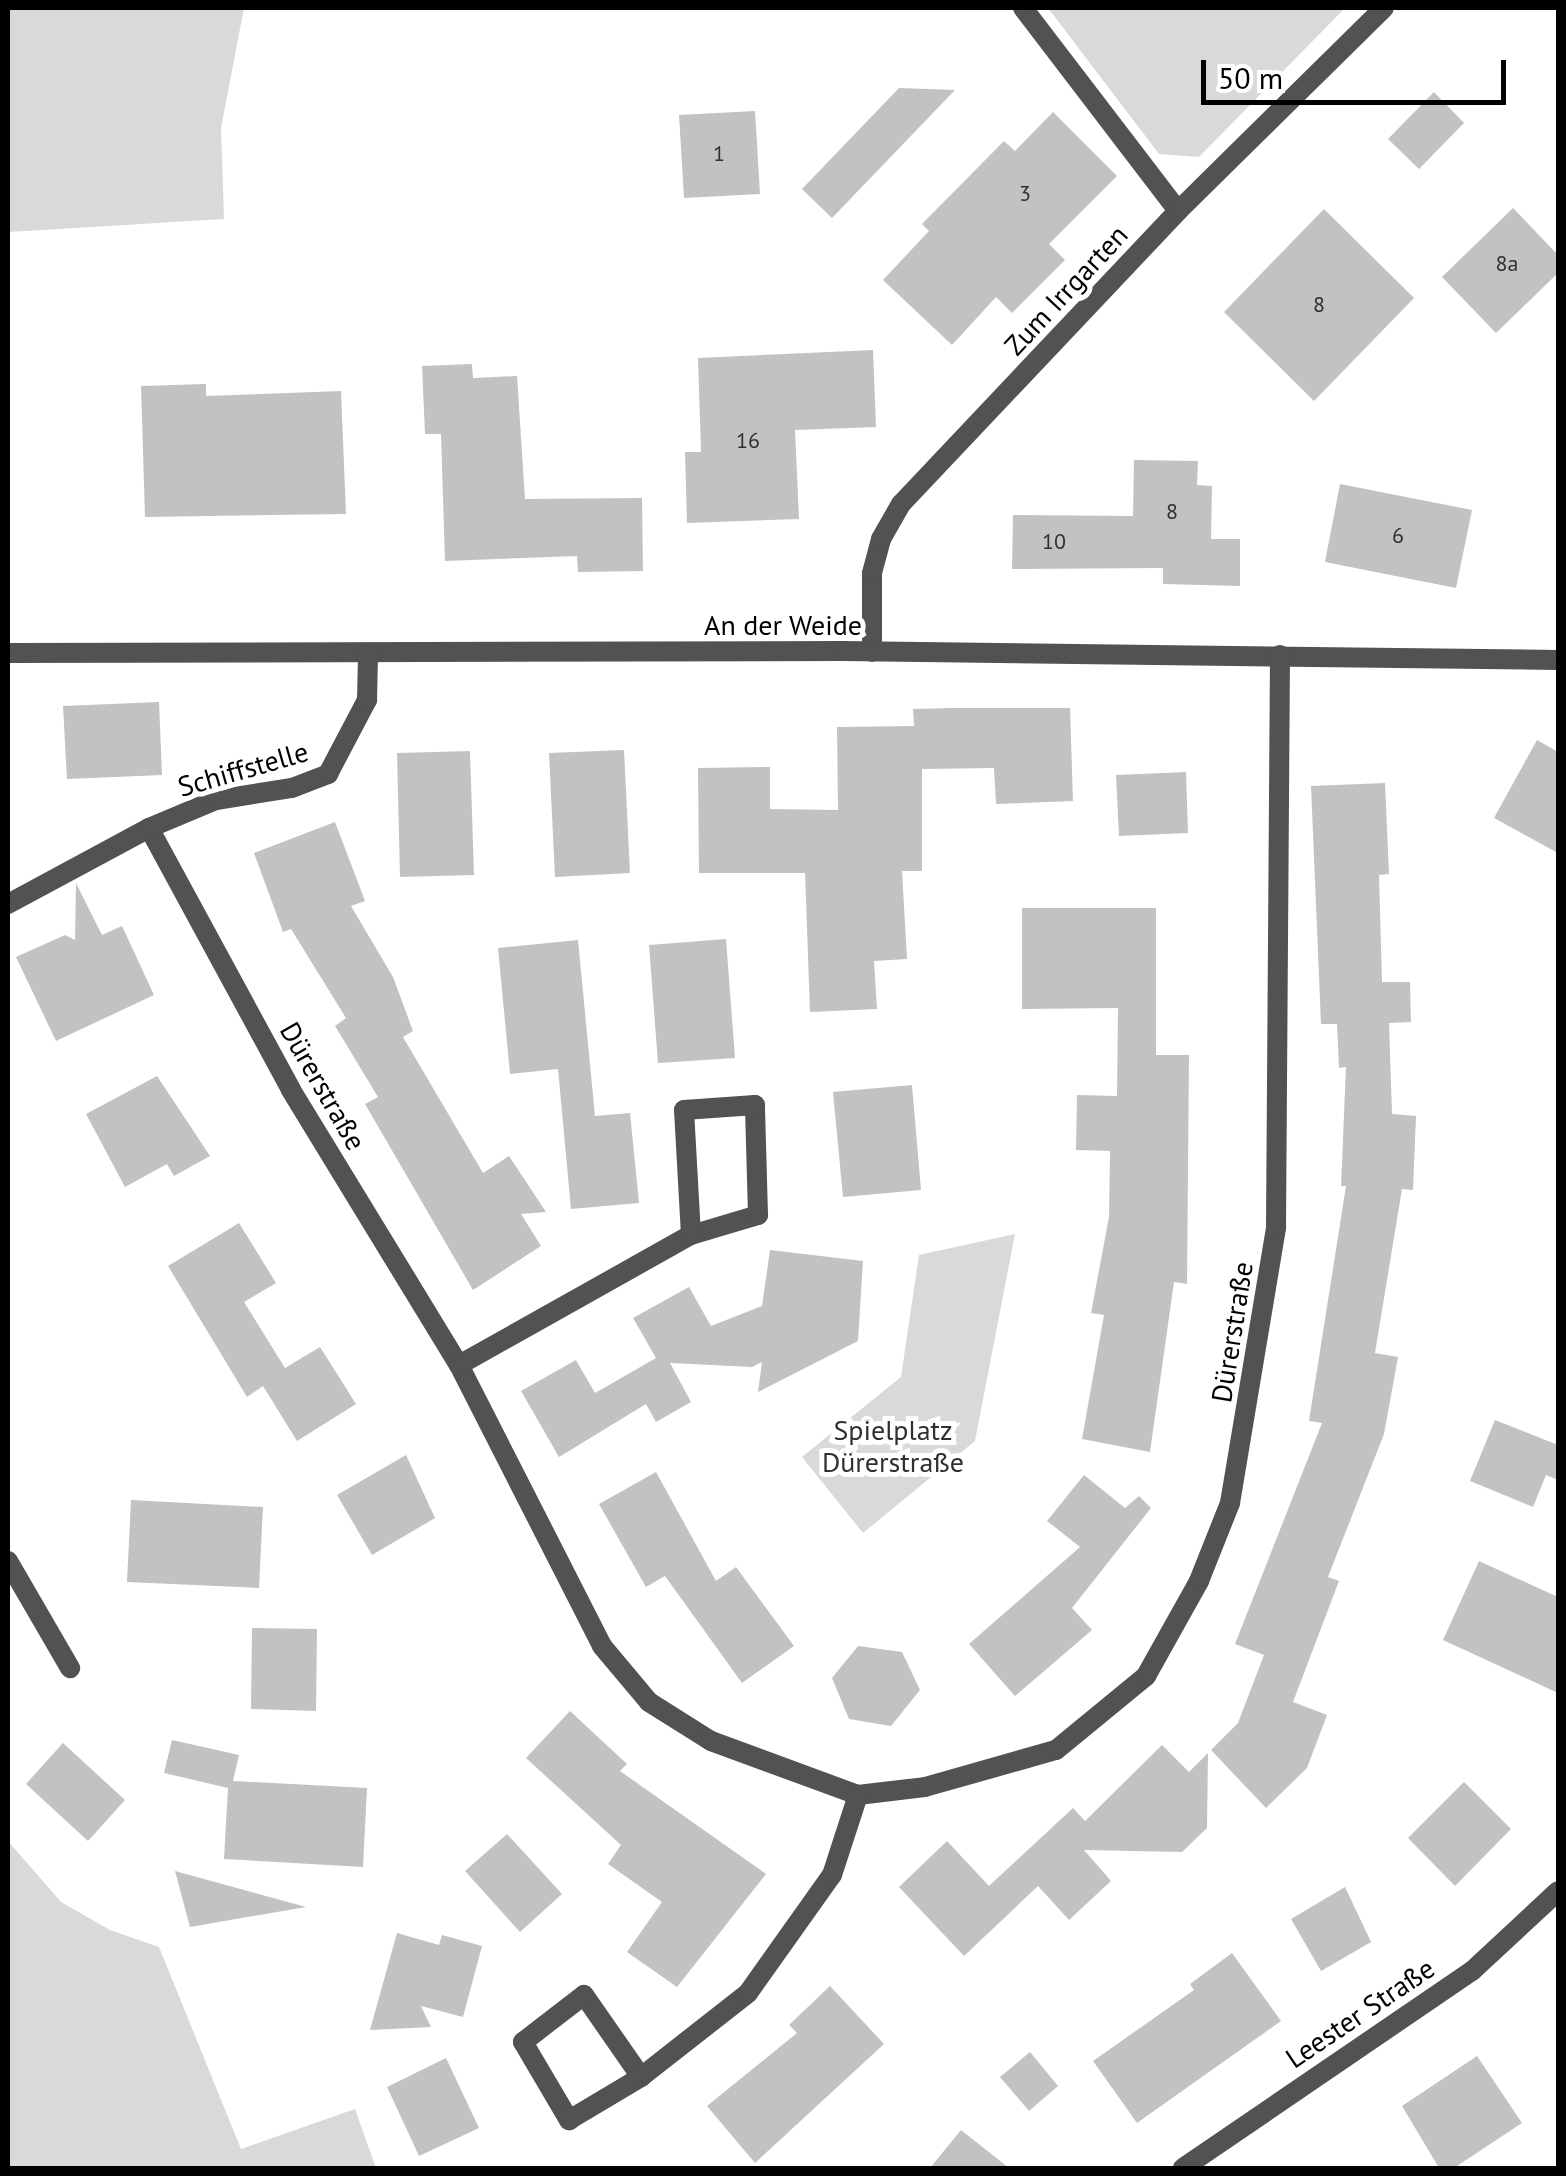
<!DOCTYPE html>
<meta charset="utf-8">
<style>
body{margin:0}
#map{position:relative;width:1566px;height:2176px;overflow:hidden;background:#fff;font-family:"PT Sans",sans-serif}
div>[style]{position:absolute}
.green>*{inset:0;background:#d9d9d9}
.building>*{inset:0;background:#c2c2c2}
.minor>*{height:20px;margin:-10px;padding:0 10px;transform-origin:10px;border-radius:10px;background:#525252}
.tertiary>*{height:20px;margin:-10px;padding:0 10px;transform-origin:10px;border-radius:10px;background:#525252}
span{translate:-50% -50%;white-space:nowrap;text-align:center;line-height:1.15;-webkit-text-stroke:10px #fff;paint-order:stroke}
.number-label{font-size:22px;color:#303030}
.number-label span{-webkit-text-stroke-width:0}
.street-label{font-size:28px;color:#000}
.park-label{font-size:28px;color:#303030}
.frame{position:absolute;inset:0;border:10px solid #000;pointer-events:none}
.scale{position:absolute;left:1201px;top:60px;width:305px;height:45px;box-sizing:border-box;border:5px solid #000;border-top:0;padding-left:12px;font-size:30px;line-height:35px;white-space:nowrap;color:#000;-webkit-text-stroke:8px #fff;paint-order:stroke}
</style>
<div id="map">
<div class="green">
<div style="clip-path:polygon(8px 8px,244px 8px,221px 128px,224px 219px,8px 232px)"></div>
<div style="clip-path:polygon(1048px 8px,1345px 8px,1199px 157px,1159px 154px)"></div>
<div style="clip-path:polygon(1015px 1234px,975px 1441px,863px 1533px,802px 1457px,901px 1377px,919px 1255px)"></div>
<div style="clip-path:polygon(8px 1841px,61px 1902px,110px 1930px,159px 1947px,241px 2149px,355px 2109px,376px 2168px,8px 2168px)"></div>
</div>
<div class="building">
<div style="clip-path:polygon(899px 88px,955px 90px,832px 218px,802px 189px)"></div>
<div style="clip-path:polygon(1434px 92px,1464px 123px,1419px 169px,1388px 139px)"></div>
<div style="clip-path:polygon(755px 111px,760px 194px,684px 198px,679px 115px)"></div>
<div style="clip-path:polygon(1053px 112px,1117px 176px,1049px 244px,1065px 260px,1012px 313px,996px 297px,952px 345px,883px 280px,929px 231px,922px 224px,1004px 141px,1015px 151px)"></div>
<div style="clip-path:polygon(1513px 208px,1558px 255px,1558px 273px,1496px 333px,1442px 277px)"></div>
<div style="clip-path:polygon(1324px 209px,1414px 298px,1314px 401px,1224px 312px)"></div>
<div style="clip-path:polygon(873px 350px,876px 427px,795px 430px,799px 519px,687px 523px,685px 452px,701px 452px,698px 358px)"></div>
<div style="clip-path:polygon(472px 364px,473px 378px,517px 376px,525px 499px,642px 498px,643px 571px,578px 572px,577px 556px,445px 561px,441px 434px,425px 434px,422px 366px)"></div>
<div style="clip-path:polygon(206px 384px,206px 396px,341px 391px,346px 514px,145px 517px,141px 386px)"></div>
<div style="clip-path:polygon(1134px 460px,1198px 461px,1197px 485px,1212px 486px,1211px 539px,1240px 539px,1240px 586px,1163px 584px,1163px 568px,1012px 569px,1013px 515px,1133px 516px)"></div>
<div style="clip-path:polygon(1340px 484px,1472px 510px,1456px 588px,1325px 562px)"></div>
<div style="clip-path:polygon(159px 702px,162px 775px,67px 779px,63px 706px)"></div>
<div style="clip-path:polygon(952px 708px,1070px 708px,1073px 801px,996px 804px,994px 768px,922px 769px,922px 871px,902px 871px,907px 959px,874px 961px,877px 1009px,810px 1012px,805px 873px,699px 873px,698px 768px,770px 767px,770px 809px,838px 810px,837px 727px,914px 726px,913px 709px)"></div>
<div style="clip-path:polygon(1537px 740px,1558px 752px,1558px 853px,1494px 818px)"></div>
<div style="clip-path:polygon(624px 750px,630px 873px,555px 877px,549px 753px)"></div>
<div style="clip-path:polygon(470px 751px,474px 875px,400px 877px,397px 753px)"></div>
<div style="clip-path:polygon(1186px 772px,1188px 833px,1119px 836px,1116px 775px)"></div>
<div style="clip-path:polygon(1385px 783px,1389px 874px,1379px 875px,1382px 982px,1410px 982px,1411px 1022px,1389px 1023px,1392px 1114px,1416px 1116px,1413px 1190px,1402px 1189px,1375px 1353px,1398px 1357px,1384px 1434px,1328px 1577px,1339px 1581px,1293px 1702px,1327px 1715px,1307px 1768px,1266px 1808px,1211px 1750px,1238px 1723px,1264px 1655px,1235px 1644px,1322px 1423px,1309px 1421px,1346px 1186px,1341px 1186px,1346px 1067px,1339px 1068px,1337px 1024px,1321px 1024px,1311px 786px)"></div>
<div style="clip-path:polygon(335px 822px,365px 901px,351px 906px,393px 977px,413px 1031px,403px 1037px,483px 1173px,509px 1156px,546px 1212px,521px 1214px,541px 1246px,473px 1290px,365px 1104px,378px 1097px,335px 1026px,346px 1018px,291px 929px,283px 932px,254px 853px)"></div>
<div style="clip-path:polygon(76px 883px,102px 935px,122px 926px,154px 995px,56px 1041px,16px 957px,65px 935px,75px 940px)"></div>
<div style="clip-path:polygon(1022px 908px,1156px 908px,1156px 1055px,1189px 1055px,1187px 1284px,1174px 1282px,1150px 1452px,1082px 1439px,1104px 1315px,1091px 1313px,1109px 1217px,1110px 1151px,1076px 1150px,1077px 1095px,1117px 1096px,1118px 1008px,1022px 1009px)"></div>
<div style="clip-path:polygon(726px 939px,735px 1058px,658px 1063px,649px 945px)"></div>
<div style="clip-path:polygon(578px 940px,595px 1116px,630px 1113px,639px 1203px,571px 1209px,558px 1069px,510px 1074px,498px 948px)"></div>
<div style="clip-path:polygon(157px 1076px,210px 1156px,174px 1176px,167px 1164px,125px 1187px,86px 1114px)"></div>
<div style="clip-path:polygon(912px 1085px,921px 1190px,843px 1197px,833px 1092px)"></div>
<div style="clip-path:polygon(239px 1223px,276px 1283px,244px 1302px,285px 1368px,320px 1347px,356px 1404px,297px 1441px,263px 1386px,247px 1397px,168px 1266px)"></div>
<div style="clip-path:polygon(770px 1250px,863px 1261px,858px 1341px,758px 1392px,762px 1362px,752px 1367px,670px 1363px,691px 1402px,656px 1422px,646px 1404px,559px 1457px,521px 1391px,576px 1360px,595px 1393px,656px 1358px,633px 1318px,689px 1287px,711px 1326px,762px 1306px)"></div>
<div style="clip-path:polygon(1495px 1420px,1558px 1445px,1558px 1480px,1546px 1475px,1533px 1507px,1470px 1481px)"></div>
<div style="clip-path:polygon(406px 1455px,435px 1518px,372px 1555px,337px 1495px)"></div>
<div style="clip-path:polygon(656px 1472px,716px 1581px,736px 1567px,794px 1646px,742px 1683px,665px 1576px,646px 1587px,599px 1504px)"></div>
<div style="clip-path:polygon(1084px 1475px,1125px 1508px,1139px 1496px,1151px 1508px,1072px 1608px,1092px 1630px,1015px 1696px,969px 1644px,1080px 1547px,1047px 1521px)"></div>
<div style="clip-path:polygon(131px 1500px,263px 1507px,259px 1588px,127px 1582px)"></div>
<div style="clip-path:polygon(1479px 1561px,1558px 1597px,1558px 1693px,1443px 1640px)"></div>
<div style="clip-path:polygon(252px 1628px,317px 1629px,316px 1711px,251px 1709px)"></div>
<div style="clip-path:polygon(858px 1646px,902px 1652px,920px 1690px,891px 1726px,849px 1719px,832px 1678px)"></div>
<div style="clip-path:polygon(570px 1711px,627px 1764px,620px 1771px,766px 1874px,677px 1987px,627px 1952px,662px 1902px,608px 1864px,621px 1845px,526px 1758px)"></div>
<div style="clip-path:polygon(172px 1740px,239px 1755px,233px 1781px,367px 1788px,363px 1867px,224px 1859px,228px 1788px,164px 1773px)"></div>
<div style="clip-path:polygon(63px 1743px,125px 1800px,88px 1841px,26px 1784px)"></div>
<div style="clip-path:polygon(1162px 1745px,1189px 1772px,1208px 1753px,1207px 1828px,1182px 1852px,1084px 1850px,1111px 1881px,1069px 1920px,1038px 1886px,964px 1956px,899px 1887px,947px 1841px,989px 1886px,1073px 1808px,1085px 1821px)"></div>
<div style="clip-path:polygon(1464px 1782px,1511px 1829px,1455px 1886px,1408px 1838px)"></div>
<div style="clip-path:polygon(507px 1834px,562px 1894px,520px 1932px,465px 1871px)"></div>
<div style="clip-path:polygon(175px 1871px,306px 1907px,190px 1927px)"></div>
<div style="clip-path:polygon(1345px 1887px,1371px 1942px,1321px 1971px,1291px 1919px)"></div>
<div style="clip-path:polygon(397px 1933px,439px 1945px,442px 1935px,482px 1946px,463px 2017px,421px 2006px,431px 2027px,370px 2030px)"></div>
<div style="clip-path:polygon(1232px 1953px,1281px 2021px,1137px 2123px,1093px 2061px,1194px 1990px,1190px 1984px)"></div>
<div style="clip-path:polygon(830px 1986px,884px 2044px,755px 2163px,707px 2106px,797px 2033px,789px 2025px)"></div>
<div style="clip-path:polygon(1030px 2052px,1058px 2086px,1029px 2111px,1000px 2077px)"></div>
<div style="clip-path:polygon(1477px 2056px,1522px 2123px,1454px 2168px,1439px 2168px,1402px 2106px)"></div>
<div style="clip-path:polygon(446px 2058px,479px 2128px,419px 2156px,387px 2087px)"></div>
<div style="clip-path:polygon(961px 2130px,1009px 2168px,930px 2168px)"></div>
</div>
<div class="minor">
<div style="left:1023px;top:8px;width:255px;rotate:52.6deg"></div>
<div style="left:872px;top:652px;width:79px;rotate:-90deg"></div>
<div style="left:872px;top:573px;width:35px;rotate:-75deg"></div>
<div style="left:881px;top:539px;width:40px;rotate:-60.3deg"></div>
<div style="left:901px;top:504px;width:403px;rotate:-46.6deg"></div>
<div style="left:1178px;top:211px;width:289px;rotate:-44.6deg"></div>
<div style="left:8px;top:653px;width:834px;rotate:-0.14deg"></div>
<div style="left:842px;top:651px;width:716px;rotate:0.72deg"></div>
<div style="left:149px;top:828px;width:298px;rotate:61.5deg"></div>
<div style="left:291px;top:1090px;width:322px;rotate:58.6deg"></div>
<div style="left:459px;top:1365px;width:315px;rotate:63deg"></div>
<div style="left:602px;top:1646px;width:73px;rotate:50deg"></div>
<div style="left:649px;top:1702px;width:73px;rotate:32.2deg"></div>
<div style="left:711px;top:1741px;width:157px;rotate:20.2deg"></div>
<div style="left:858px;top:1795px;width:67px;rotate:-6.8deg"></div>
<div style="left:925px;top:1787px;width:136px;rotate:-15.8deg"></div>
<div style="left:1056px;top:1750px;width:117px;rotate:-39.4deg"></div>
<div style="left:1146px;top:1676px;width:109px;rotate:-60.8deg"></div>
<div style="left:1199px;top:1581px;width:84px;rotate:-68.3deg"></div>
<div style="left:1230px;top:1503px;width:280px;rotate:-80.5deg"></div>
<div style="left:1276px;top:1227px;width:572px;rotate:-89.6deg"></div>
<div style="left:8px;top:904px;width:160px;rotate:-28.3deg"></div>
<div style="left:149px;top:828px;width:73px;rotate:-22.7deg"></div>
<div style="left:216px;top:800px;width:77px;rotate:-9deg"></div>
<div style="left:292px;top:788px;width:39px;rotate:-21deg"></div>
<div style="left:328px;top:774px;width:84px;rotate:-62.2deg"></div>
<div style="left:367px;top:700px;width:43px;rotate:-88.7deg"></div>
<div style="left:459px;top:1365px;width:266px;rotate:-29.3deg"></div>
<div style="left:691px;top:1235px;width:70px;rotate:-16.6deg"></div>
<div style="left:758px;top:1215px;width:110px;rotate:-91.6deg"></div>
<div style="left:755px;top:1105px;width:71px;rotate:176deg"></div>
<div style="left:684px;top:1110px;width:125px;rotate:86.8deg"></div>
<div style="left:8px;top:1561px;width:124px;rotate:59.9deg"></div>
<div style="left:641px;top:2077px;width:100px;rotate:-124.8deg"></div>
<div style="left:584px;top:1995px;width:77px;rotate:142.4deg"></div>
<div style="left:523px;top:2042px;width:91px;rotate:59.5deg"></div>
<div style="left:569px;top:2120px;width:84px;rotate:-30.8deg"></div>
<div style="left:641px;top:2077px;width:136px;rotate:-38.1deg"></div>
<div style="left:748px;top:1993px;width:145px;rotate:-54.6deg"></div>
<div style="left:832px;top:1875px;width:84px;rotate:-72deg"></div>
</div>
<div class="tertiary">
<div style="left:1183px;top:2168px;width:350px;rotate:-34.3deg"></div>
<div style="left:1472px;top:1971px;width:117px;rotate:-42.9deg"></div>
</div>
<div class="number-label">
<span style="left:719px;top:154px">1</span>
<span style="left:1025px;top:194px">3</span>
<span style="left:1507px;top:264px">8a</span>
<span style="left:1319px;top:305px">8</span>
<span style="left:748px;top:441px">16</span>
<span style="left:1172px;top:512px">8</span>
<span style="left:1398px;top:536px">6</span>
<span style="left:1054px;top:542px">10</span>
</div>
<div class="street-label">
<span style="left:1066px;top:290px;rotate:-47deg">Zum Irrgarten</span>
<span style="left:783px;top:625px">An der Weide</span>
<span style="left:243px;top:769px;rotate:-16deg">Schiffstelle</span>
<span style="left:323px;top:1086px;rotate:60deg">Dürerstraße</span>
<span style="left:1232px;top:1332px;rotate:-81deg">Dürerstraße</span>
<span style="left:1360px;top:2013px;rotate:-34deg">Leester Straße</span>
</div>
<div class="park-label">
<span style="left:893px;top:1446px">Spielplatz<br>Dürerstraße</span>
</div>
<div class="frame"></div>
<div class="scale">50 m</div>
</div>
